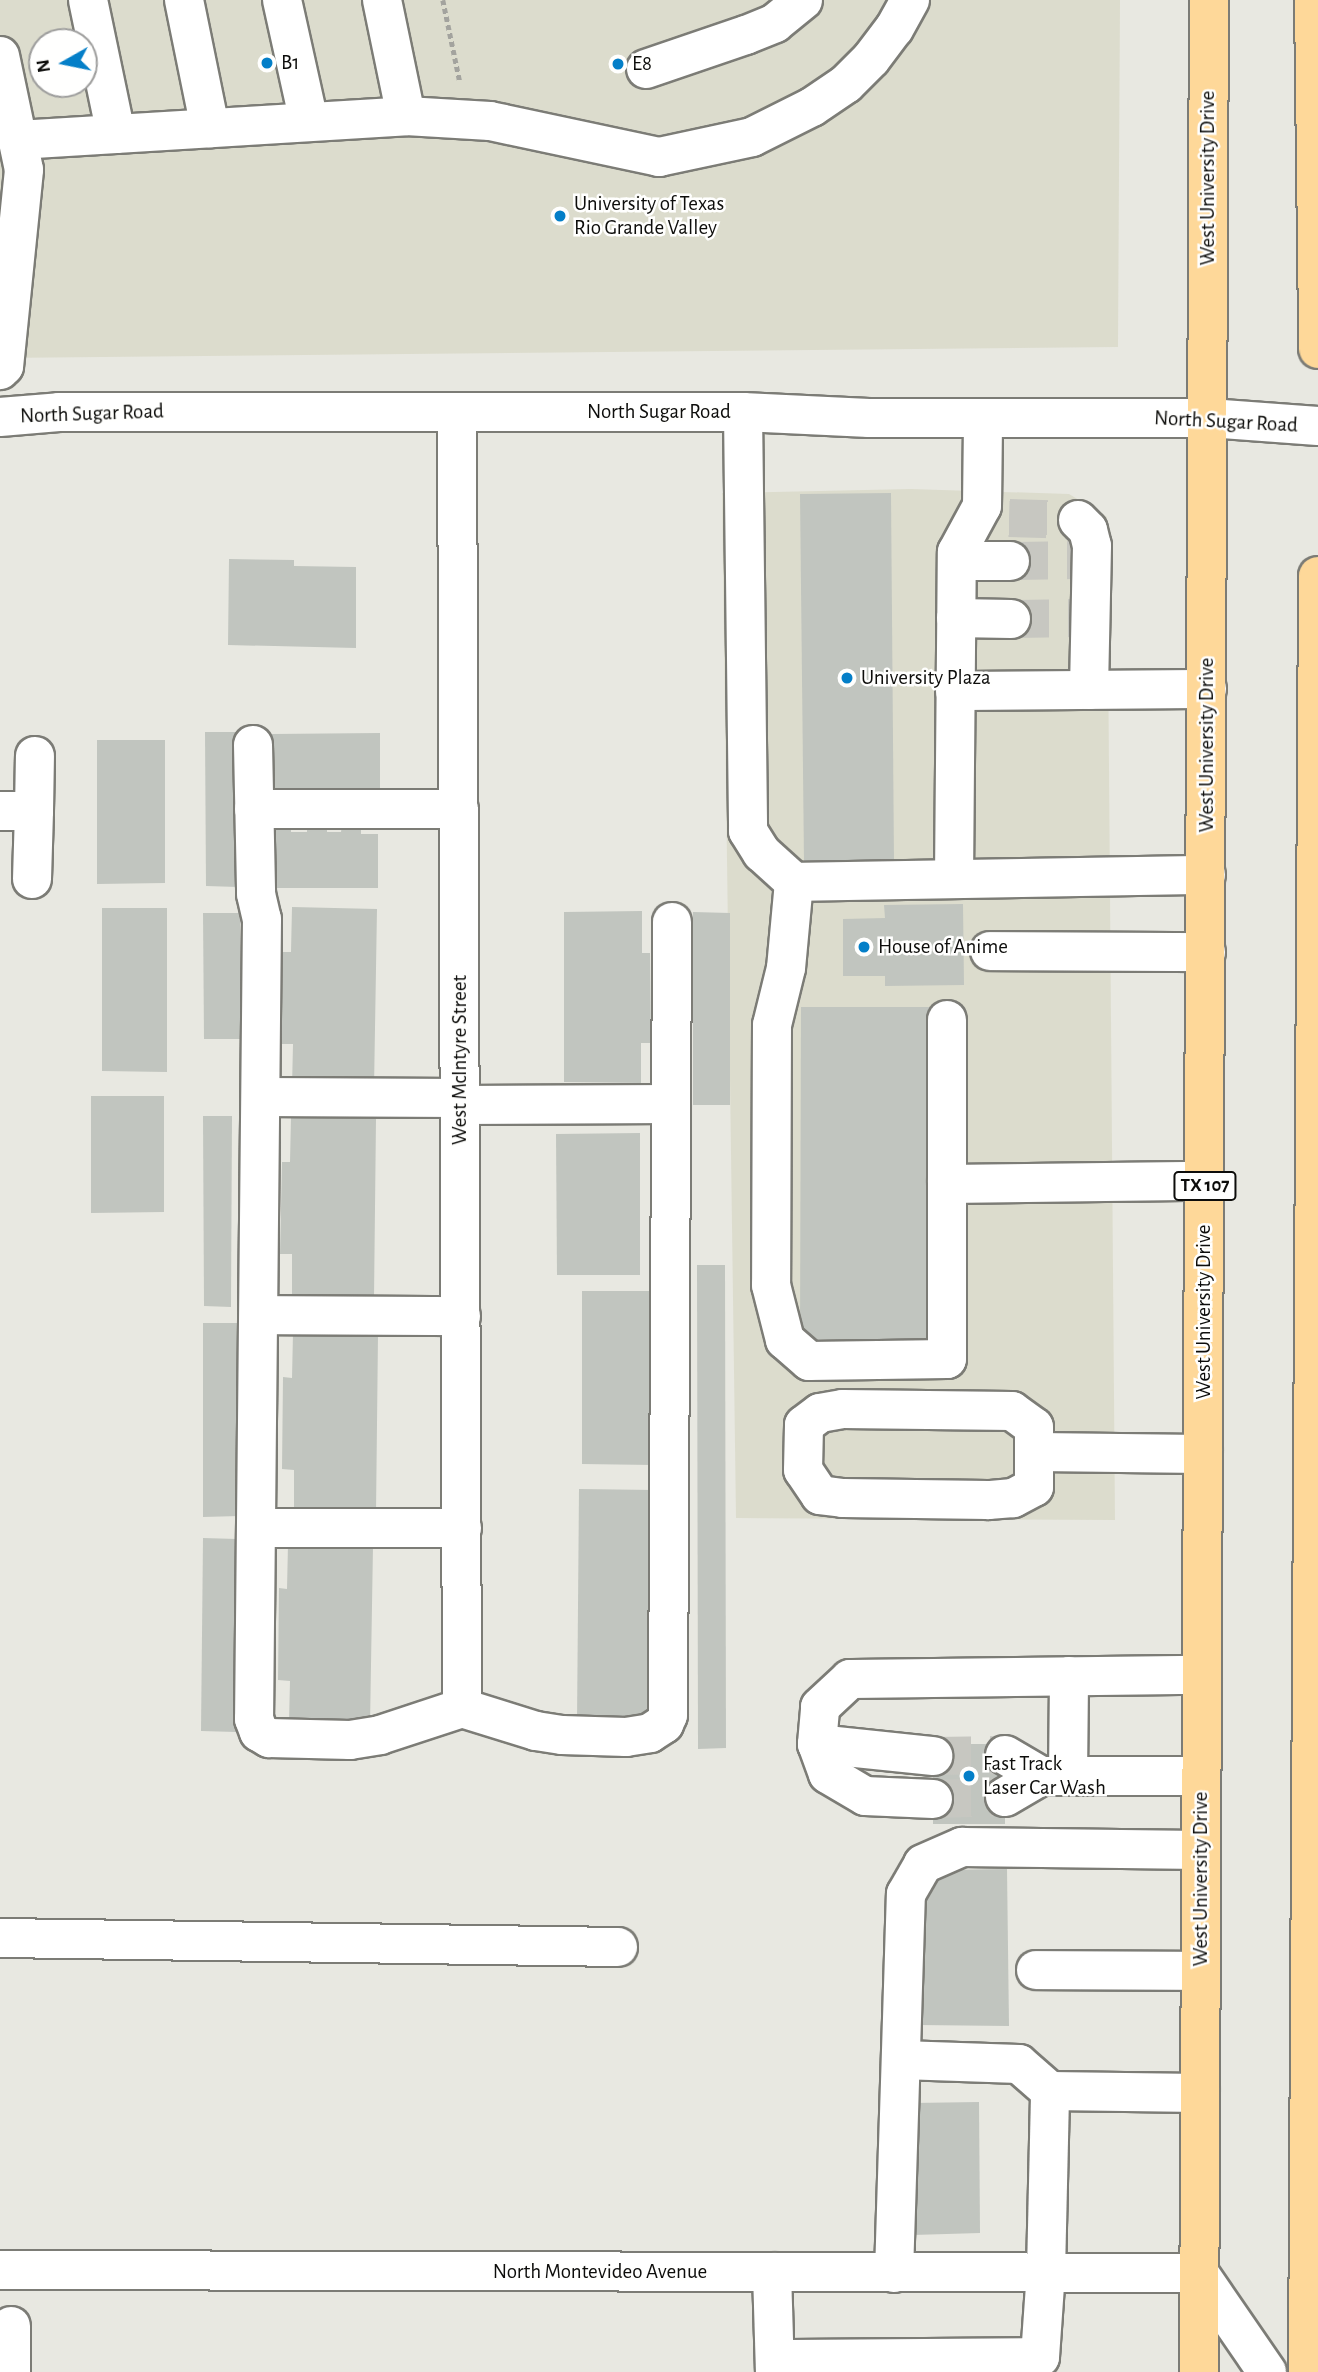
<!DOCTYPE html>
<style>
body{margin:0}
#map{position:relative;width:1318px;height:2372px;overflow:hidden;background:#e8e8e1;font-family:"Alegreya Sans",sans-serif}
div>[style]{position:absolute}
.built>*{inset:0;background:#dcdccd}
.building>*{inset:0;background:#c1c5bf}
.minor-tunnel>*{height:38px;margin-top:-19px;transform-origin:0;background:repeating-linear-gradient(90deg,#c7c7c1 0 38px,transparent 0 57px)}
.path>*{height:4.5px;margin-top:-2.25px;transform-origin:0;background:repeating-linear-gradient(90deg,#a3a39e 0 5px,transparent 0 8.5px)}
.roads{filter:drop-shadow(2px 0 #7c7c76) drop-shadow(-2px 0 #7c7c76) drop-shadow(0 2px #7c7c76) drop-shadow(0 -2px #7c7c76)}
.minor>*{height:38px;margin:-19px;padding:0 19px;transform-origin:19px;border-radius:19px;background:#fff}
.major>*{height:38px;margin:-19px;padding:0 19px;transform-origin:19px;border-radius:19px;background:#fed899}
.dots>*{width:19px;height:19px;translate:-50% -50%;box-sizing:border-box;border:4px solid #fffffe;border-radius:50%}
span{translate:-50% -50%;white-space:nowrap;text-align:center;line-height:1.15;-webkit-text-stroke:5px #fffffe;paint-order:stroke}
.shield-label span{padding:2px 5px;background:#fffffe;border:2px solid;border-radius:5px;-webkit-text-stroke-width:0}
.shield-label{font-size:19px;color:#0d0d0b;font-weight:700}
.poi-label{font-size:21px;color:#0d0d0b}
.left{translate:0 -50%;text-align:left}
.street-label{font-size:21px;color:#0d0d0b}
.north{position:absolute;left:28px;top:28px;width:70px;height:70px;box-sizing:border-box;background:#fffffe;border:2px solid #9e9e9d;border-radius:50%;rotate:261deg;font-size:19px;font-weight:700;line-height:28px;text-align:center;color:#0d0d0b}
.north::after{content:'';display:block;margin:auto;width:24px;height:32px;background:#047fc8;clip-path:polygon(50% 0,100% 100%,50% 72%,0 100%)}
</style>
<div id="map">
<div class="built">
<div style="clip-path:polygon(evenodd,0 0,1120px 0,1118px 347px,0 358px,0 0,42px 42px,84px 42px,84px 84px,42px 84px,42px 42px)"></div>
<div style="clip-path:polygon(911px 489px,1069px 494px,1107px 517px,1115px 1520px,736px 1518px,722px 493px)"></div>
</div>
<div class="building">
<div style="clip-path:polygon(891px 493px,894px 862px,804px 862px,800px 494px)"></div>
<div style="clip-path:polygon(229px 559px,294px 560px,294px 566px,356px 567px,356px 648px,228px 645px)"></div>
<div style="clip-path:polygon(205px 732px,237px 732px,238px 887px,206px 886px)"></div>
<div style="clip-path:polygon(380px 733px,380px 797px,273px 791px,272px 734px)"></div>
<div style="clip-path:polygon(97px 740px,165px 740px,165px 883px,97px 884px)"></div>
<div style="clip-path:polygon(272px 823px,291px 823px,291px 832px,307px 832px,307px 823px,327px 824px,327px 832px,341px 832px,342px 824px,361px 824px,361px 834px,378px 834px,378px 888px,273px 888px)"></div>
<div style="clip-path:polygon(963px 904px,964px 985px,885px 986px,885px 976px,843px 976px,843px 919px,885px 918px,884px 905px)"></div>
<div style="clip-path:polygon(292px 907px,377px 909px,374px 1088px,292px 1087px,293px 1044px,281px 1044px,283px 952px,291px 952px)"></div>
<div style="clip-path:polygon(102px 908px,167px 908px,167px 1072px,102px 1071px)"></div>
<div style="clip-path:polygon(642px 911px,642px 953px,650px 953px,651px 1043px,641px 1043px,641px 1083px,564px 1082px,564px 912px)"></div>
<div style="clip-path:polygon(693px 912px,730px 913px,730px 1105px,693px 1105px)"></div>
<div style="clip-path:polygon(203px 913px,240px 913px,240px 1039px,204px 1039px)"></div>
<div style="clip-path:polygon(801px 1007px,934px 1007px,933px 1340px,800px 1340px)"></div>
<div style="clip-path:polygon(91px 1096px,164px 1096px,164px 1212px,91px 1213px)"></div>
<div style="clip-path:polygon(203px 1116px,232px 1116px,231px 1307px,204px 1306px)"></div>
<div style="clip-path:polygon(291px 1117px,376px 1119px,374px 1298px,292px 1296px,292px 1254px,280px 1254px,282px 1162px,290px 1162px)"></div>
<div style="clip-path:polygon(640px 1133px,640px 1275px,557px 1275px,556px 1134px)"></div>
<div style="clip-path:polygon(697px 1265px,725px 1265px,726px 1748px,698px 1749px)"></div>
<div style="clip-path:polygon(582px 1291px,654px 1291px,653px 1465px,582px 1464px)"></div>
<div style="clip-path:polygon(203px 1323px,239px 1323px,239px 1516px,203px 1517px)"></div>
<div style="clip-path:polygon(293px 1333px,378px 1335px,376px 1513px,294px 1512px,294px 1470px,282px 1469px,283px 1377px,292px 1378px)"></div>
<div style="clip-path:polygon(579px 1489px,654px 1490px,653px 1722px,577px 1722px)"></div>
<div style="clip-path:polygon(203px 1538px,237px 1539px,236px 1732px,201px 1731px)"></div>
<div style="clip-path:polygon(288px 1544px,373px 1546px,370px 1725px,289px 1723px,290px 1681px,278px 1680px,279px 1588px,287px 1589px)"></div>
<div style="clip-path:polygon(933px 1744px,1005px 1744px,1005px 1824px,933px 1824px)"></div>
<div style="clip-path:polygon(1007px 1869px,1009px 2026px,918px 2025px,918px 1891px,937px 1870px)"></div>
<div style="clip-path:polygon(979px 2102px,980px 2233px,913px 2235px,913px 2103px)"></div>
</div>
<div class="minor-tunnel">
<div style="left:1009px;top:518px;width:69px;rotate:1.7deg"></div>
<div style="left:1010px;top:561px;width:68px;rotate:-0.8deg"></div>
<div style="left:1011px;top:619px;width:66px;rotate:-0.9deg"></div>
<div style="left:933px;top:1756px;width:72px;rotate:-0.8deg"></div>
<div style="left:933px;top:1799px;width:72px;rotate:-1.6deg"></div>
</div>
<div class="path">
<div style="left:443px;top:0;width:84px;rotate:78.3deg"></div>
</div>
<div class="roads">
<div class="minor">
<div style="left:88px;top:0;width:137px;rotate:78.2deg"></div>
<div style="left:184px;top:0;width:131px;rotate:78.5deg"></div>
<div style="left:282px;top:0;width:125px;rotate:77.5deg"></div>
<div style="left:382px;top:0;width:118px;rotate:78.3deg"></div>
<div style="left:0;top:56px;width:116px;rotate:78.1deg"></div>
<div style="left:24px;top:170px;width:197px;rotate:95.8deg"></div>
<div style="left:4px;top:366px;width:6px;rotate:135deg"></div>
<div style="left:646px;top:69px;width:106px;rotate:-18.8deg"></div>
<div style="left:746px;top:35px;width:31px;rotate:-22deg"></div>
<div style="left:775px;top:23px;width:36px;rotate:-39deg"></div>
<div style="left:18px;top:140px;width:389px;rotate:-3.5deg"></div>
<div style="left:406px;top:116px;width:84px;rotate:3.4deg"></div>
<div style="left:490px;top:121px;width:173px;rotate:12deg"></div>
<div style="left:659px;top:157px;width:95px;rotate:-12.1deg"></div>
<div style="left:752px;top:137px;width:67px;rotate:-26.6deg"></div>
<div style="left:812px;top:107px;width:41px;rotate:-34.1deg"></div>
<div style="left:846px;top:84px;width:35px;rotate:-45deg"></div>
<div style="left:871px;top:59px;width:38px;rotate:-53deg"></div>
<div style="left:894px;top:29px;width:33px;rotate:-61deg"></div>
<div style="left:457px;top:412px;width:1296px;rotate:89.78deg"></div>
<div style="left:743px;top:412px;width:419px;rotate:89.3deg"></div>
<div style="left:748px;top:831px;width:26px;rotate:58deg"></div>
<div style="left:762px;top:853px;width:43px;rotate:42.2deg"></div>
<div style="left:794px;top:882px;width:412px;rotate:-1deg"></div>
<div style="left:0;top:417px;width:59px;rotate:-4.8deg"></div>
<div style="left:59px;top:412px;width:684px"></div>
<div style="left:743px;top:412px;width:126px;rotate:2.7deg"></div>
<div style="left:869px;top:418px;width:340px"></div>
<div style="left:1209px;top:418px;width:109px;rotate:4.2deg"></div>
<div style="left:1078px;top:520px;width:14px;rotate:45deg"></div>
<div style="left:1088px;top:530px;width:16px;rotate:76deg"></div>
<div style="left:1092px;top:546px;width:144px;rotate:91.2deg"></div>
<div style="left:957px;top:561px;width:53px"></div>
<div style="left:956px;top:618px;width:55px;rotate:1deg"></div>
<div style="left:955px;top:691px;width:252px;rotate:-0.5deg"></div>
<div style="left:253px;top:745px;width:149px;rotate:88.8deg"></div>
<div style="left:256px;top:894px;width:26px;rotate:77deg"></div>
<div style="left:262px;top:919px;width:800px;rotate:90.57deg"></div>
<div style="left:254px;top:1719px;width:14px;rotate:69deg"></div>
<div style="left:259px;top:1732px;width:12px;rotate:31deg"></div>
<div style="left:269px;top:1738px;width:81px;rotate:1.4deg"></div>
<div style="left:350px;top:1740px;width:30px;rotate:-9deg"></div>
<div style="left:380px;top:1735px;width:86px;rotate:-18.2deg"></div>
<div style="left:462px;top:1708px;width:77px;rotate:17.3deg"></div>
<div style="left:536px;top:1731px;width:26px;rotate:9deg"></div>
<div style="left:562px;top:1735px;width:64px;rotate:1.8deg"></div>
<div style="left:626px;top:1737px;width:24px;rotate:-9deg"></div>
<div style="left:650px;top:1733px;width:17px;rotate:-33deg"></div>
<div style="left:664px;top:1724px;width:10px;rotate:-66deg"></div>
<div style="left:668px;top:1715px;width:793px;rotate:-89.71deg"></div>
<div style="left:254px;top:809px;width:205px"></div>
<div style="left:0;top:811px;width:34px"></div>
<div style="left:34px;top:811px;width:55px;rotate:-89deg"></div>
<div style="left:32px;top:879px;width:68px;rotate:-88.3deg"></div>
<div style="left:954px;top:879px;width:327px;rotate:-89.5deg"></div>
<div style="left:957px;top:552px;width:52px;rotate:-61.5deg"></div>
<div style="left:982px;top:506px;width:88px;rotate:-89.3deg"></div>
<div style="left:794px;top:882px;width:86px;rotate:95.3deg"></div>
<div style="left:786px;top:968px;width:59px;rotate:103.8deg"></div>
<div style="left:772px;top:1025px;width:260px;rotate:90.2deg"></div>
<div style="left:771px;top:1285px;width:57px;rotate:75.7deg"></div>
<div style="left:785px;top:1340px;width:32px;rotate:41deg"></div>
<div style="left:809px;top:1361px;width:138px;rotate:-0.8deg"></div>
<div style="left:947px;top:1359px;width:339px;rotate:-90deg"></div>
<div style="left:990px;top:951px;width:216px;rotate:0.3deg"></div>
<div style="left:261px;top:1097px;width:199px;rotate:0.3deg"></div>
<div style="left:460px;top:1105px;width:211px;rotate:-0.3deg"></div>
<div style="left:947px;top:1184px;width:258px;rotate:-0.7deg"></div>
<div style="left:259px;top:1315px;width:202px;rotate:0.3deg"></div>
<div style="left:843px;top:1409px;width:169px;rotate:0.7deg"></div>
<div style="left:1012px;top:1411px;width:27px;rotate:36deg"></div>
<div style="left:1034px;top:1427px;width:60px;rotate:90deg"></div>
<div style="left:1034px;top:1487px;width:24px;rotate:152deg"></div>
<div style="left:1013px;top:1498px;width:25px;rotate:175deg"></div>
<div style="left:988px;top:1500px;width:145px;rotate:-179.2deg"></div>
<div style="left:843px;top:1498px;width:23px;rotate:-173deg"></div>
<div style="left:820px;top:1495px;width:30px;rotate:-124deg"></div>
<div style="left:803px;top:1470px;width:45px;rotate:-88.7deg"></div>
<div style="left:804px;top:1425px;width:20px;rotate:-37deg"></div>
<div style="left:820px;top:1413px;width:23px;rotate:-10deg"></div>
<div style="left:1037px;top:1452px;width:166px;rotate:0.7deg"></div>
<div style="left:256px;top:1528px;width:206px"></div>
<div style="left:817px;top:1744px;width:117px;rotate:5.9deg"></div>
<div style="left:1005px;top:1755px;width:42px;rotate:30.3deg"></div>
<div style="left:1068px;top:1776px;width:100px;rotate:-89.4deg"></div>
<div style="left:1005px;top:1797px;width:42px;rotate:-30.3deg"></div>
<div style="left:1041px;top:1776px;width:160px"></div>
<div style="left:933px;top:1799px;width:68px;rotate:-177.5deg"></div>
<div style="left:865px;top:1796px;width:43px;rotate:-149.3deg"></div>
<div style="left:828px;top:1774px;width:32px;rotate:-110deg"></div>
<div style="left:817px;top:1744px;width:37px;rotate:-85deg"></div>
<div style="left:820px;top:1707px;width:41px;rotate:-43deg"></div>
<div style="left:850px;top:1679px;width:352px;rotate:-0.7deg"></div>
<div style="left:0;top:1938px;width:618px;rotate:0.83deg"></div>
<div style="left:1036px;top:1970px;width:165px;rotate:0.3deg"></div>
<div style="left:901px;top:2060px;width:118px;rotate:1.9deg"></div>
<div style="left:1019px;top:2064px;width:41px;rotate:41.1deg"></div>
<div style="left:0;top:2270px;width:1199px;rotate:0.14deg"></div>
<div style="left:1199px;top:2273px;width:120px;rotate:55.5deg"></div>
<div style="left:772px;top:2272px;width:100px;rotate:88.3deg"></div>
<div style="left:894px;top:2273px;width:379px;rotate:-88.2deg"></div>
<div style="left:906px;top:1894px;width:34px;rotate:-60deg"></div>
<div style="left:923px;top:1864px;width:43px;rotate:-23.6deg"></div>
<div style="left:962px;top:1847px;width:239px;rotate:0.7deg"></div>
<div style="left:775px;top:2359px;width:265px;rotate:-0.4deg"></div>
<div style="left:1040px;top:2357px;width:85px;rotate:-86deg"></div>
<div style="left:1046px;top:2272px;width:181px;rotate:-88.7deg"></div>
<div style="left:1050px;top:2091px;width:150px;rotate:0.8deg"></div>
<div style="left:11px;top:2372px;width:46px;rotate:-90deg"></div>
</div>
<div class="major">
<div style="left:1314px;top:0;width:349px;rotate:89.3deg"></div>
<div style="left:1199px;top:2372px;width:2372px;rotate:-89.76deg"></div>
<div style="left:1308px;top:2372px;width:1796px;rotate:-89.68deg"></div>
</div>
</div>
<div class="dots">
<div style="left:267px;top:63px;background:#047fc8"></div>
<div style="left:618px;top:64px;background:#047fc8"></div>
<div style="left:560px;top:216px;background:#047fc8"></div>
<div style="left:847px;top:678px;background:#047fc8"></div>
<div style="left:864px;top:947px;background:#047fc8"></div>
<div style="left:969px;top:1776px;background:#047fc8"></div>
</div>
<div class="shield-label">
<span style="left:1205px;top:1186px">TX 107</span>
</div>
<div class="poi-label">
<span class="left" style="left:281px;top:63px">B1</span>
<span class="left" style="left:632px;top:64px">E8</span>
<span class="left" style="left:574px;top:216px">University of Texas<br>Rio Grande Valley</span>
<span class="left" style="left:861px;top:678px">University Plaza</span>
<span class="left" style="left:878px;top:947px">House of Anime</span>
<span class="left" style="left:983px;top:1776px">Fast Track<br>Laser Car Wash</span>
</div>
<div class="street-label">
<span style="left:1208px;top:178px;rotate:-90deg">West University Drive</span>
<span style="left:659px;top:412px">North Sugar Road</span>
<span style="left:92px;top:414px;rotate:-2deg">North Sugar Road</span>
<span style="left:1226px;top:422px;rotate:3deg">North Sugar Road</span>
<span style="left:1207px;top:745px;rotate:-90deg">West University Drive</span>
<span style="left:460px;top:1060px;rotate:-90deg">West McIntyre Street</span>
<span style="left:1204px;top:1312px;rotate:-90deg">West University Drive</span>
<span style="left:1201px;top:1879px;rotate:-90deg">West University Drive</span>
<span style="left:600px;top:2272px">North Montevideo Avenue</span>
</div>
<div class="north">N</div>
</div>
